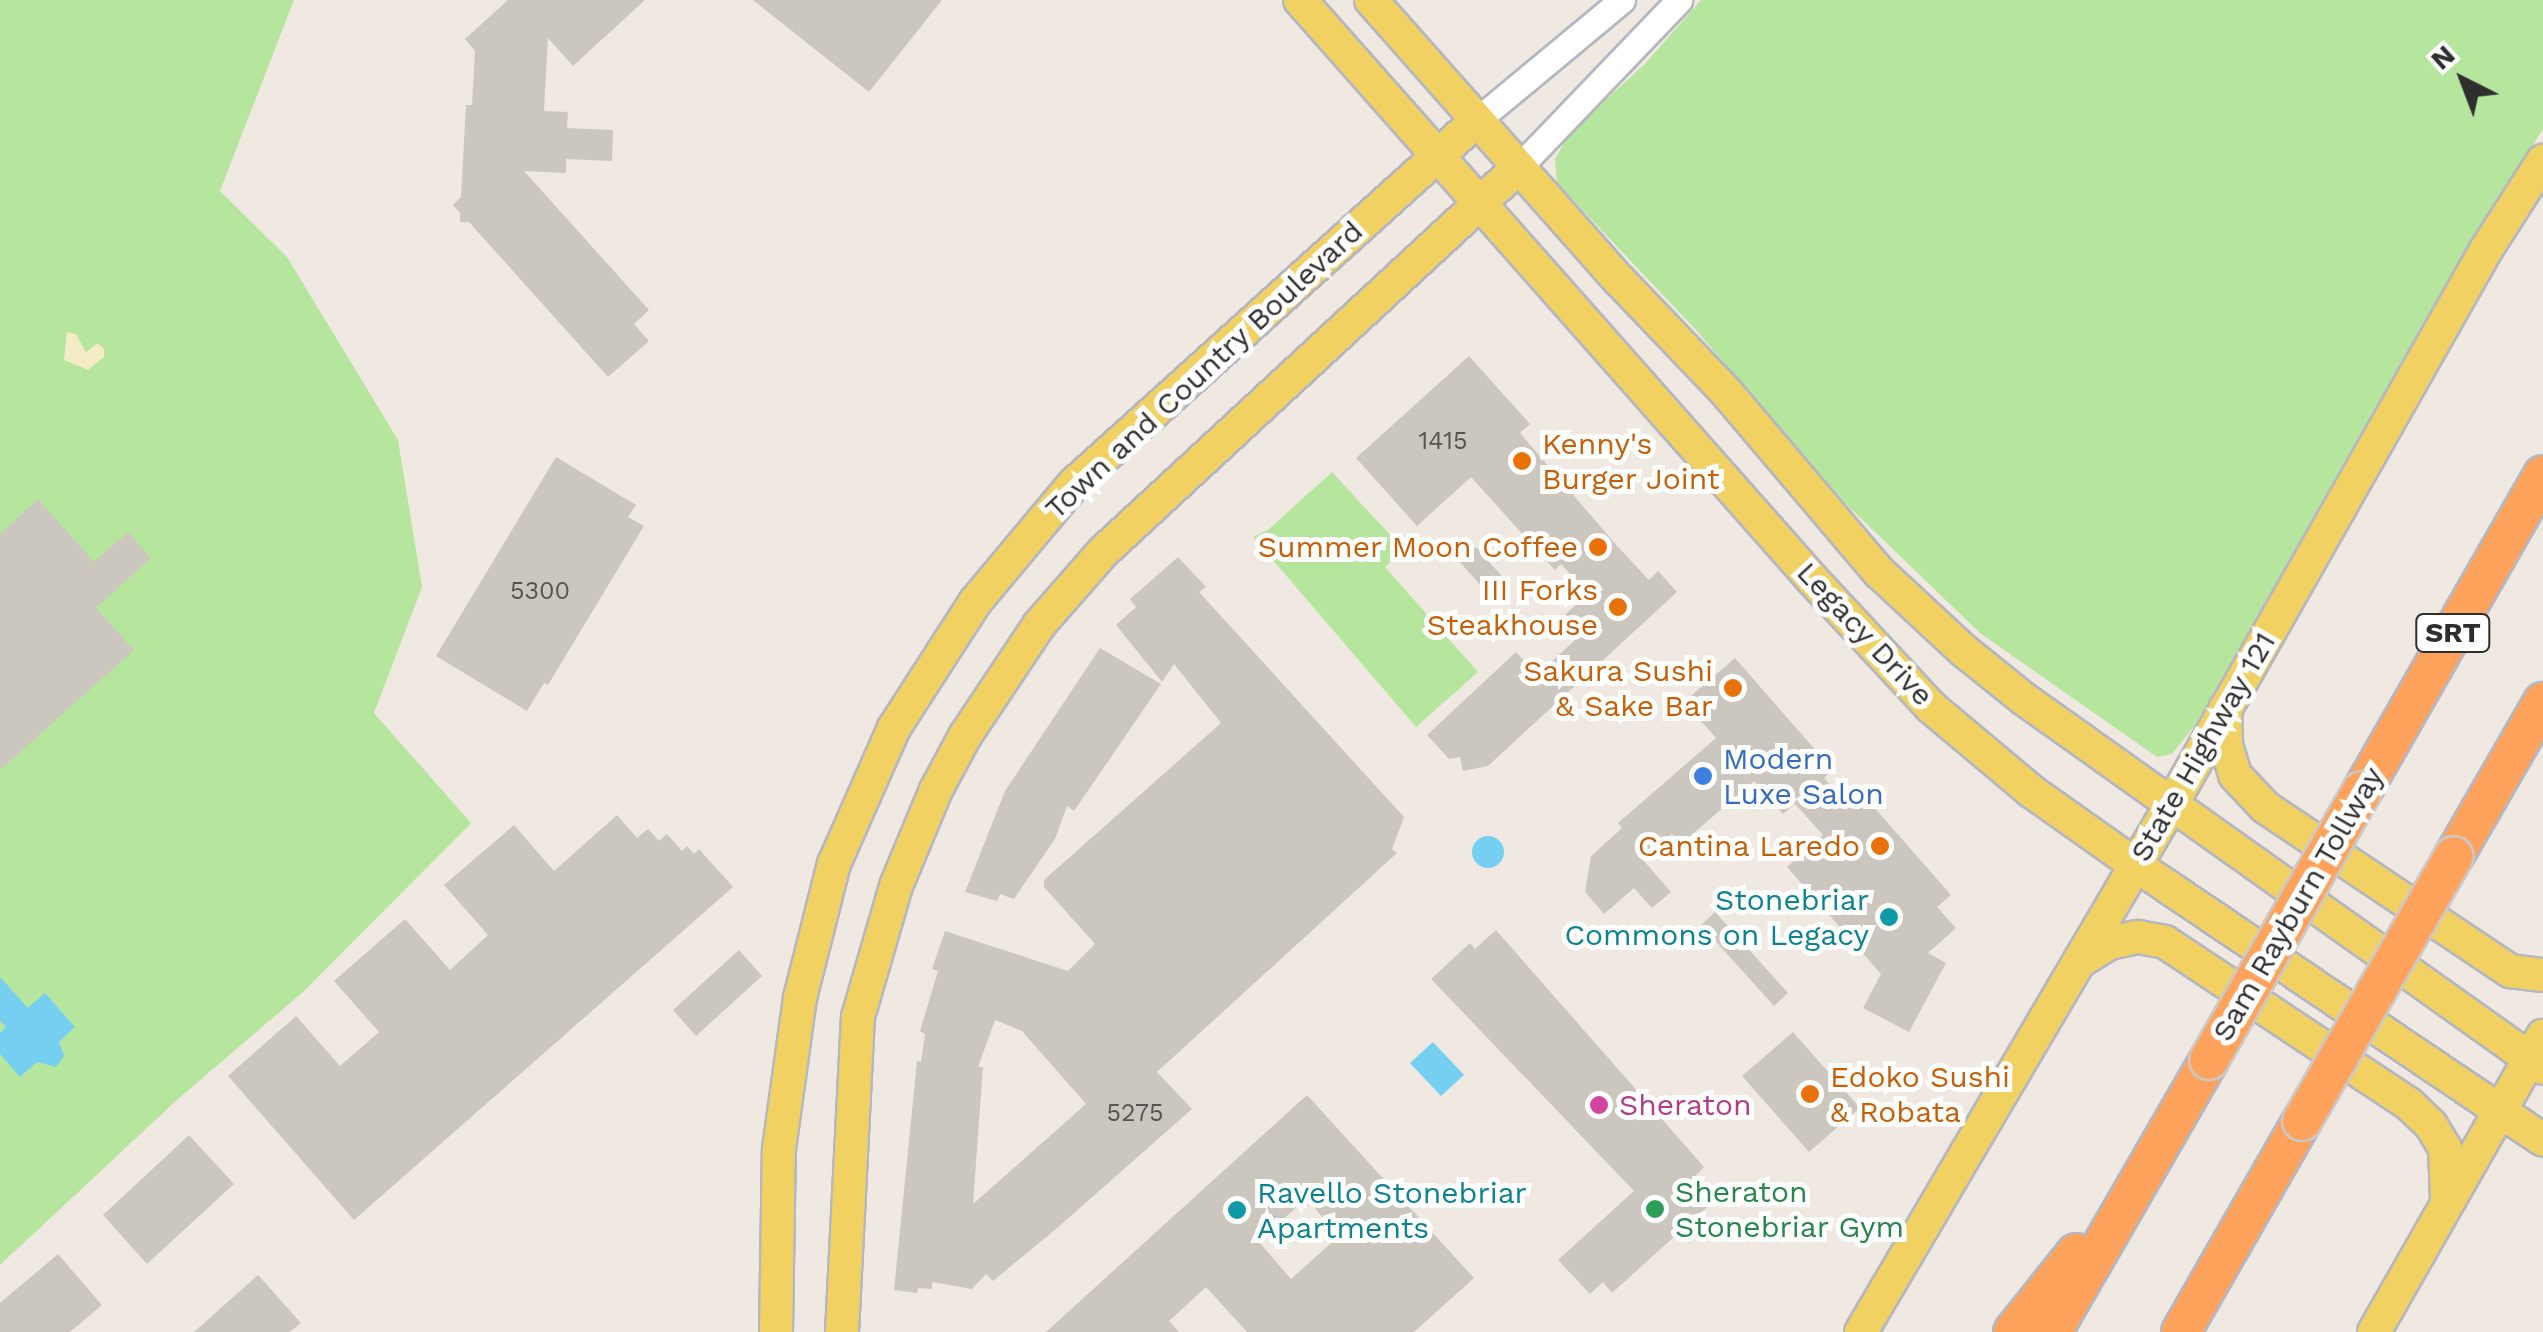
<!DOCTYPE html>
<style>
body{margin:0}
#map{position:relative;width:2543px;height:1332px;overflow:hidden;background:#efe9e1;font-family:"Work Sans",sans-serif}
div>[style]{position:absolute}
.green>*{inset:0;background:#b6e59e}
.sand>*{inset:0;background:#f3ecc5}
.water>*{inset:0;background:#75cff0}
.round{border-radius:50%}
.building>*{inset:0;background:#cbc7bf}
.roads{filter:drop-shadow(2px 0 #b4b7c1) drop-shadow(-2px 0 #b4b7c1) drop-shadow(0 2px #b4b7c1) drop-shadow(0 -2px #b4b7c1)}
.minor>*{height:25px;margin:-12.5px;padding:0 12.5px;transform-origin:12.5px;border-radius:12.5px;background:#fff}
.major>*{height:32px;margin:-16px;padding:0 16px;transform-origin:16px;border-radius:16px;background:#f2d163}
.highway>*{height:38px;margin:-19px;padding:0 19px;transform-origin:19px;border-radius:19px;background:#ffa35c}
.bridges{filter:drop-shadow(2px 0 #c9c9c9) drop-shadow(-2px 0 #c9c9c9) drop-shadow(0 2px #c9c9c9) drop-shadow(0 -2px #c9c9c9)}
.highway-bridge>*{height:38px;margin:-19px;padding:0 19px;transform-origin:19px;border-radius:19px;background:#ffa35c}
.dots>*{width:28px;height:28px;translate:-50% -50%;box-sizing:border-box;border:5px solid #fff;border-radius:50%}
span{translate:-50% -50%;white-space:nowrap;text-align:center;line-height:1.15;-webkit-text-stroke:10px #fff;paint-order:stroke}
.number-label{font-size:25px;color:#555452}
.number-label span{-webkit-text-stroke-width:0}
.shield-label span{padding:2px 8px;background:#fff;border:2px solid;border-radius:8px;-webkit-text-stroke-width:0}
.shield-label{font-size:28px;color:#2e2e2e;font-weight:700}
.street-label{font-size:30px;color:#2e2e2e}
.food-label{font-size:30px;color:#c56008}
.left{translate:0 -50%;text-align:left}
.right{translate:-100% -50%;text-align:right}
.shop-label{font-size:30px;color:#366cbe}
.culture-label{font-size:30px;color:#0d838f}
.hotel-label{font-size:30px;color:#b23c85}
.leisure-label{font-size:30px;color:#27864d}
.north{position:absolute;left:2413px;top:30px;width:100px;height:100px;-webkit-text-stroke:8px #fff;paint-order:stroke;rotate:318deg;font-size:28px;font-weight:700;line-height:40px;text-align:center;color:#2e2e2e}
.north::after{content:'';display:block;margin:auto;width:35px;height:45px;background:#2e2e2e;clip-path:polygon(50% 0,100% 100%,50% 72%,0 100%)}
</style>
<div id="map">
<div class="green">
<div style="clip-path:polygon(0 0,294px 0,220px 191px,287px 257px,398px 440px,422px 587px,374px 713px,471px 823px,303px 992px,178px 1099px,0 1265px)"></div>
<div style="clip-path:polygon(1701px 0,2543px 0,2543px 129px,2434px 304px,2196px 724px,2172px 754px,2157px 757px,1980px 633px,1845px 503px,1695px 329px,1557px 183px,1555px 159px,1572px 130px,1644px 65px)"></div>
<div style="clip-path:polygon(1332px 472px,1404px 550px,1385px 567px,1478px 672px,1416px 727px,1253px 537px,1268px 530px)"></div>
</div>
<div class="sand">
<div style="clip-path:polygon(67px 332px,76px 334px,86px 352px,98px 343px,104px 349px,104px 357px,88px 370px,64px 360px)"></div>
</div>
<div class="water">
<div class="round" style="left:1472px;top:836px;width:32px;height:32px"></div>
<div style="clip-path:polygon(0 977px,28px 1008px,45px 993px,75px 1027px,59px 1042px,64px 1056px,56px 1067px,37px 1062px,20px 1077px,0 1054px,0 1033px,6px 1027px,0 1021px)"></div>
<div style="clip-path:polygon(1433px 1042px,1464px 1075px,1441px 1096px,1410px 1063px)"></div>
</div>
<div class="building">
<div style="clip-path:polygon(508px 0,645px 0,573px 66px,548px 38px,544px 111px,568px 112px,567px 128px,613px 130px,612px 161px,566px 159px,566px 173px,524px 171px,649px 310px,634px 324px,649px 341px,608px 377px,469px 222px,460px 222px,460px 213px,453px 205px,461px 197px,466px 105px,472px 105px,475px 51px,465px 39px)"></div>
<div style="clip-path:polygon(753px 0,942px 0,869px 92px)"></div>
<div style="clip-path:polygon(1469px 356px,1530px 424px,1520px 433px,1618px 547px,1649px 580px,1658px 571px,1677px 592px,1488px 766px,1463px 771px,1460px 757px,1449px 759px,1427px 735px,1516px 652px,1537px 675px,1575px 640px,1558px 621px,1588px 594px,1561px 564px,1555px 570px,1471px 477px,1417px 526px,1356px 458px)"></div>
<div style="clip-path:polygon(556px 457px,636px 505px,628px 517px,644px 526px,548px 685px,544px 683px,527px 711px,436px 656px)"></div>
<div style="clip-path:polygon(38px 499px,94px 562px,128px 532px,151px 558px,96px 608px,134px 650px,0 770px,0 534px)"></div>
<div style="clip-path:polygon(1476px 547px,1507px 582px,1490px 596px,1459px 561px)"></div>
<div style="clip-path:polygon(evenodd,1178px 557px,1206px 587px,1199px 592px,1404px 817px,1392px 849px,1397px 853px,1157px 1072px,1192px 1109px,1056px 1229px,993px 1281px,986px 1274px,972px 1289px,932px 1282px,932px 1289px,918px 1288px,917px 1293px,894px 1290px,917px 1061px,921px 1062px,925px 1034px,920px 1031px,938px 971px,932px 969px,945px 931px,1068px 971px,1095px 944px,1044px 887px,1044px 880px,1221px 723px,1174px 664px,1162px 682px,1116px 625px,1136px 607px,1130px 599px,1178px 557px,995px 1020px,1022px 1031px,1086px 1104px,973px 1204px,983px 1067px,978px 1067px,995px 1020px)"></div>
<div style="clip-path:polygon(1100px 648px,1161px 684px,1074px 811px,1067px 806px,1055px 839px,1014px 899px,1000px 894px,997px 901px,965px 892px,1005px 791px)"></div>
<div style="clip-path:polygon(1735px 658px,1833px 770px,1824px 778px,1852px 809px,1865px 797px,1951px 895px,1937px 907px,1956px 928px,1928px 953px,1946px 963px,1909px 1032px,1863px 1008px,1881px 974px,1787px 867px,1823px 835px,1795px 804px,1783px 814px,1754px 781px,1681px 844px,1672px 834px,1643px 860px,1671px 892px,1652px 908px,1634px 888px,1604px 914px,1585px 892px,1591px 856px,1622px 828px,1618px 823px,1716px 738px,1684px 702px)"></div>
<div style="clip-path:polygon(617px 815px,637px 838px,648px 829px,659px 841px,667px 834px,682px 851px,687px 846px,694px 854px,699px 849px,733px 887px,354px 1220px,228px 1076px,296px 1016px,340px 1066px,379px 1032px,334px 981px,405px 919px,450px 970px,488px 935px,444px 885px,514px 825px,554px 871px)"></div>
<div style="clip-path:polygon(1715px 912px,1788px 993px,1774px 1006px,1701px 925px)"></div>
<div style="clip-path:polygon(1496px 930px,1704px 1167px,1696px 1175px,1717px 1198px,1612px 1293px,1603px 1282px,1590px 1294px,1558px 1260px,1634px 1191px,1431px 979px,1470px 943px,1475px 949px)"></div>
<div style="clip-path:polygon(739px 950px,762px 976px,696px 1036px,673px 1010px)"></div>
<div style="clip-path:polygon(1793px 1032px,1860px 1108px,1809px 1152px,1742px 1076px)"></div>
<div style="clip-path:polygon(evenodd,1307px 1095px,1474px 1278px,1414px 1332px,1247px 1332px,1206px 1287px,1169px 1321px,1179px 1332px,1046px 1332px,1307px 1095px,1312px 1205px,1339px 1236px,1291px 1279px,1258px 1241px,1298px 1206px,1312px 1205px)"></div>
<div style="clip-path:polygon(189px 1135px,234px 1184px,147px 1264px,103px 1215px)"></div>
<div style="clip-path:polygon(58px 1254px,102px 1305px,70px 1332px,0 1332px,0 1303px)"></div>
<div style="clip-path:polygon(258px 1275px,301px 1323px,290px 1332px,194px 1332px)"></div>
</div>
<div class="roads">
<div class="minor">
<div style="left:1475px;top:122px;width:191px;rotate:-39.7deg"></div>
<div style="left:1518px;top:168px;width:233px;rotate:-46.2deg"></div>
</div>
<div class="major">
<div style="left:1300px;top:0;width:774px;rotate:48.51deg"></div>
<div style="left:1813px;top:580px;width:173px;rotate:47.1deg"></div>
<div style="left:1931px;top:707px;width:131px;rotate:40deg"></div>
<div style="left:2031px;top:791px;width:126px;rotate:35.3deg"></div>
<div style="left:2134px;top:864px;width:493px;rotate:34deg"></div>
<div style="left:1371px;top:0;width:375px;rotate:48.5deg"></div>
<div style="left:1620px;top:281px;width:155px;rotate:46.3deg"></div>
<div style="left:1727px;top:393px;width:235px;rotate:49.7deg"></div>
<div style="left:1879px;top:572px;width:115px;rotate:42.9deg"></div>
<div style="left:1963px;top:650px;width:78px;rotate:38.8deg"></div>
<div style="left:2024px;top:699px;width:637px;rotate:35.41deg"></div>
<div style="left:2225px;top:709px;width:36px;rotate:88deg"></div>
<div style="left:2226px;top:745px;width:31px;rotate:73deg"></div>
<div style="left:2235px;top:775px;width:44px;rotate:46.8deg"></div>
<div style="left:2265px;top:807px;width:295px;rotate:33.8deg"></div>
<div style="left:2510px;top:971px;width:33px;rotate:7deg"></div>
<div style="left:2079px;top:962px;width:36px;rotate:-32deg"></div>
<div style="left:2109px;top:943px;width:30px;rotate:-12deg"></div>
<div style="left:2138px;top:937px;width:27px;rotate:10deg"></div>
<div style="left:2165px;top:942px;width:293px;rotate:33.6deg"></div>
<div style="left:2409px;top:1104px;width:30px;rotate:44deg"></div>
<div style="left:2431px;top:1125px;width:27px;rotate:59deg"></div>
<div style="left:2445px;top:1148px;width:53px;rotate:87.8deg"></div>
<div style="left:776px;top:1332px;width:183px;rotate:-89.1deg"></div>
<div style="left:779px;top:1149px;width:152px;rotate:-82.1deg"></div>
<div style="left:800px;top:998px;width:138px;rotate:-75.8deg"></div>
<div style="left:834px;top:864px;width:149px;rotate:-66.2deg"></div>
<div style="left:894px;top:728px;width:151px;rotate:-57.2deg"></div>
<div style="left:976px;top:601px;width:153px;rotate:-50.1deg"></div>
<div style="left:1074px;top:484px;width:540px;rotate:-42.07deg"></div>
<div style="left:842px;top:1332px;width:315px;rotate:-87.1deg"></div>
<div style="left:858px;top:1017px;width:136px;rotate:-73.8deg"></div>
<div style="left:896px;top:886px;width:104px;rotate:-67.4deg"></div>
<div style="left:936px;top:790px;width:61px;rotate:-61.8deg"></div>
<div style="left:965px;top:736px;width:133px;rotate:-56.3deg"></div>
<div style="left:1039px;top:625px;width:97px;rotate:-48.8deg"></div>
<div style="left:1103px;top:552px;width:565px;rotate:-42.78deg"></div>
<div style="left:1861px;top:1332px;width:615px;rotate:-59.52deg"></div>
<div style="left:2173px;top:802px;width:635px;rotate:-60.45deg"></div>
<div style="left:2486px;top:250px;width:106px;rotate:-57.4deg"></div>
<div style="left:2374px;top:1332px;width:341px;rotate:-60.3deg"></div>
</div>
<div class="highway">
<div style="left:2362px;top:791px;width:364px;rotate:-60.2deg"></div>
<div style="left:2454px;top:856px;width:178px;rotate:-60deg"></div>
<div style="left:2013px;top:1332px;width:101px;rotate:-51.4deg"></div>
<div style="left:2052px;top:1332px;width:314px;rotate:-60deg"></div>
<div style="left:2181px;top:1332px;width:243px;rotate:-60.2deg"></div>
</div>
</div>
<div class="bridges">
<div class="highway-bridge">
<div style="left:2209px;top:1060px;width:309px;rotate:-60.4deg"></div>
<div style="left:2302px;top:1121px;width:305px;rotate:-60.2deg"></div>
</div>
</div>
<div class="dots">
<div style="left:1522px;top:461px;background:#e8710a"></div>
<div style="left:1598px;top:547px;background:#e8710a"></div>
<div style="left:1618px;top:607px;background:#e8710a"></div>
<div style="left:1733px;top:688px;background:#e8710a"></div>
<div style="left:1703px;top:776px;background:#3f7fe0"></div>
<div style="left:1880px;top:846px;background:#e8710a"></div>
<div style="left:1889px;top:917px;background:#0f9aa8"></div>
<div style="left:1810px;top:1094px;background:#e8710a"></div>
<div style="left:1599px;top:1105px;background:#d1479c"></div>
<div style="left:1655px;top:1209px;background:#2e9e5b"></div>
<div style="left:1237px;top:1210px;background:#0f9aa8"></div>
</div>
<div class="number-label">
<span style="left:1443px;top:441px">1415</span>
<span style="left:540px;top:591px">5300</span>
<span style="left:1135px;top:1113px">5275</span>
</div>
<div class="shield-label">
<span style="left:2453px;top:633px">SRT</span>
</div>
<div class="street-label">
<span style="left:1204px;top:370px;rotate:-43deg">Town and Country Boulevard</span>
<span style="left:1865px;top:634px;rotate:47deg">Legacy Drive</span>
<span style="left:2203px;top:747px;rotate:-60deg">State Highway 121</span>
<span style="left:2298px;top:904px;rotate:-60deg">Sam Rayburn Tollway</span>
</div>
<div class="food-label">
<span class="left" style="left:1542px;top:461px">Kenny's<br>Burger Joint</span>
<span class="right" style="left:1578px;top:547px">Summer Moon Coffee</span>
<span class="right" style="left:1598px;top:607px">III Forks<br>Steakhouse</span>
<span class="right" style="left:1713px;top:688px">Sakura Sushi<br>&amp; Sake Bar</span>
<span class="right" style="left:1860px;top:846px">Cantina Laredo</span>
<span class="left" style="left:1830px;top:1094px">Edoko Sushi<br>&amp; Robata</span>
</div>
<div class="shop-label">
<span class="left" style="left:1723px;top:776px">Modern<br>Luxe Salon</span>
</div>
<div class="culture-label">
<span class="right" style="left:1869px;top:917px">Stonebriar<br>Commons on Legacy</span>
<span class="left" style="left:1257px;top:1210px">Ravello Stonebriar<br>Apartments</span>
</div>
<div class="hotel-label">
<span class="left" style="left:1619px;top:1105px">Sheraton</span>
</div>
<div class="leisure-label">
<span class="left" style="left:1675px;top:1209px">Sheraton<br>Stonebriar Gym</span>
</div>
<div class="north">N</div>
</div>
